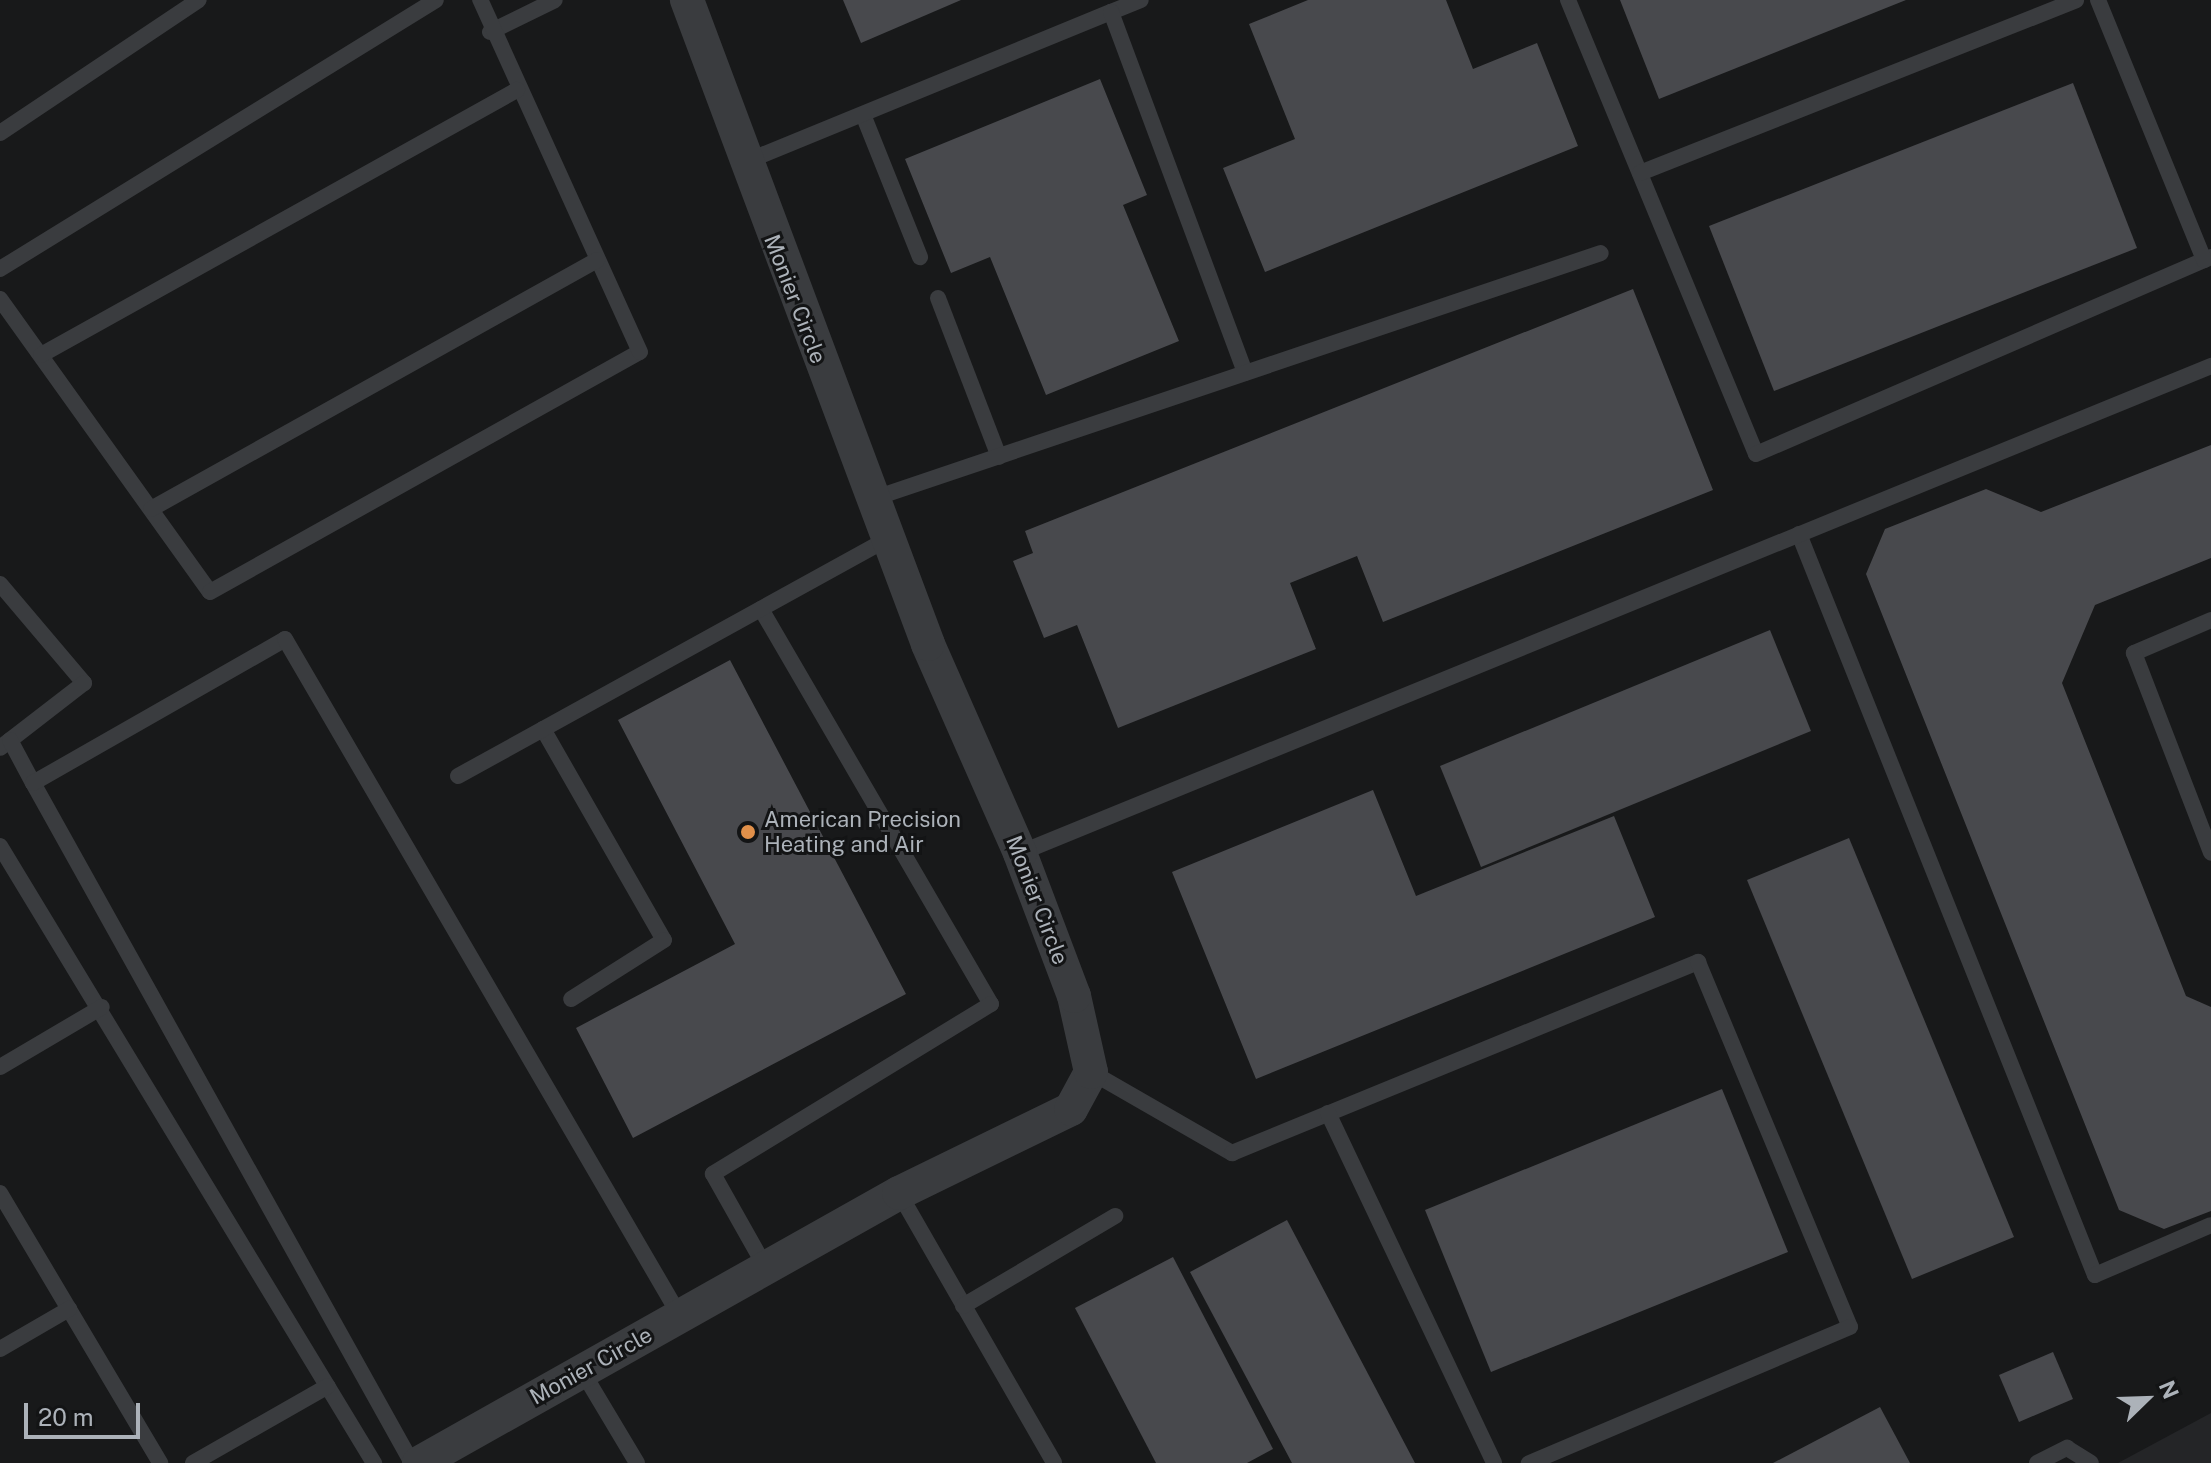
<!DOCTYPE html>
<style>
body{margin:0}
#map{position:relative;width:2211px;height:1463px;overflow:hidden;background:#18191a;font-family:"Public Sans",sans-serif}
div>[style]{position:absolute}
.built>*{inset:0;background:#242527}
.building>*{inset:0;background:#48494d}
.lane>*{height:16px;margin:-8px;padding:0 8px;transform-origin:8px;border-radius:8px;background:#3a3c3f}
.street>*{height:34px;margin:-17px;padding:0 17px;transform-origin:17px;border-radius:17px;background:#3a3c3f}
.dots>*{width:22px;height:22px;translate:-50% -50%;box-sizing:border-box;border:4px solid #131415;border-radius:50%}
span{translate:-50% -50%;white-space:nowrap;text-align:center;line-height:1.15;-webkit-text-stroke:6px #131415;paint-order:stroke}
.street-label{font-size:22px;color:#acb2b9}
.poi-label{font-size:22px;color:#acb2b9}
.left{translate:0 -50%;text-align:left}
.north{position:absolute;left:2107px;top:1359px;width:80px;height:80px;-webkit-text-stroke:6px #131415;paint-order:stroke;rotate:67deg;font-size:22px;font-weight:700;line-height:32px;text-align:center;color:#acb2b9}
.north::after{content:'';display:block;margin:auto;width:28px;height:36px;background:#acb2b9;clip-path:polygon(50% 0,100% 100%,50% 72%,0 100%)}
.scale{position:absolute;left:24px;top:1403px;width:116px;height:36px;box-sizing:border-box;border:4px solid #acb2b9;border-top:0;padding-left:10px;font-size:24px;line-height:28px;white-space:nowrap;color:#acb2b9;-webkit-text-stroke:6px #131415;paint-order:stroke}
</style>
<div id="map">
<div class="built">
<div style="clip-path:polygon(2211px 1413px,2211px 1463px,2118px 1463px)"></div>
</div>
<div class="building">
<div style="clip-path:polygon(843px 0,961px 0,861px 43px)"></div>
<div style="clip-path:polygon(1308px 0,1446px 0,1473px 69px,1537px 43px,1578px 146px,1265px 272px,1223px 168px,1295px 139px,1249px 24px)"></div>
<div style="clip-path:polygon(1620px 0,1906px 0,1659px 99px)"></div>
<div style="clip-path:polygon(1100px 79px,1147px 195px,1123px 205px,1179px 341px,1046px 395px,990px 257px,951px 273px,905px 159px)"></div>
<div style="clip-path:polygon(2073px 83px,2137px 248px,1774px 391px,1709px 226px)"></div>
<div style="clip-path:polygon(1633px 289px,1713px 490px,1383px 622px,1357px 556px,1290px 583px,1316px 649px,1118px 728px,1077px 625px,1044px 638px,1013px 561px,1033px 553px,1025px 531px)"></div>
<div style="clip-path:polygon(2211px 445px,2211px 558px,2095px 605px,2062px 683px,2186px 996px,2211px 1007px,2211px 1211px,2164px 1229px,2119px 1210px,1866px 574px,1885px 529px,1986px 489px,2041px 512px)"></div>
<div style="clip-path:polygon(1770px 630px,1811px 731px,1481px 867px,1440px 766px)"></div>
<div style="clip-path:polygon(730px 660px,906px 994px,633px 1138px,576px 1028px,735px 944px,618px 720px)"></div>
<div style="clip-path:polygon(1373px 790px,1416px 896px,1614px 816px,1655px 917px,1256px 1079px,1172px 872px)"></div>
<div style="clip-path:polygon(1849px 838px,2014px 1237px,1912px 1279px,1747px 880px)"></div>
<div style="clip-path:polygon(1722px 1089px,1788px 1252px,1491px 1372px,1425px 1210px)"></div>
<div style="clip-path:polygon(1287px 1220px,1415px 1463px,1292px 1463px,1190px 1272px)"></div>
<div style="clip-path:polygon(1173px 1257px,1273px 1449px,1247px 1463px,1156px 1463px,1075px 1308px)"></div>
<div style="clip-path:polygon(2053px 1352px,2073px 1399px,2019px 1422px,1999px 1375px)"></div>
<div style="clip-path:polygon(1880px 1407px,1910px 1463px,1773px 1463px)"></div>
</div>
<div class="lane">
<div style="left:1568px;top:0;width:491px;rotate:67.5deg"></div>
<div style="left:1756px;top:454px;width:496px;rotate:-23.4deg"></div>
<div style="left:2098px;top:0;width:281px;rotate:67.8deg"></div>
<div style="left:1111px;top:12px;width:32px;rotate:-22deg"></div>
<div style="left:490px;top:32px;width:72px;rotate:-26.2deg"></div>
<div style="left:864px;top:117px;width:151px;rotate:68.2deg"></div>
<div style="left:0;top:133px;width:239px;rotate:-33.8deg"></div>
<div style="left:745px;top:162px;width:396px;rotate:-22.3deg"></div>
<div style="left:1111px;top:12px;width:385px;rotate:69.6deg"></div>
<div style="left:1640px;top:173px;width:469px;rotate:-21.6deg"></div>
<div style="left:0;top:269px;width:512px;rotate:-31.67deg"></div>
<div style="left:938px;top:298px;width:170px;rotate:69deg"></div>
<div style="left:0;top:299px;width:360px;rotate:54.4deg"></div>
<div style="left:210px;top:592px;width:492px;rotate:-29.2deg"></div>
<div style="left:640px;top:352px;width:387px;rotate:-114.4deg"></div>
<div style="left:41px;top:355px;width:545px;rotate:-29.11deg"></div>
<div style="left:872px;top:499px;width:769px;rotate:-18.65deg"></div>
<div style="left:151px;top:509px;width:511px;rotate:-29.17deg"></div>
<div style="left:1799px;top:534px;width:798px;rotate:68.23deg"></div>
<div style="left:2095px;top:1275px;width:126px;rotate:-23.3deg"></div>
<div style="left:0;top:584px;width:130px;rotate:49.7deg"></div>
<div style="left:84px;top:683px;width:106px;rotate:142.3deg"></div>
<div style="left:761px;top:609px;width:457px;rotate:59.8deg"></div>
<div style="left:991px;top:1004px;width:326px;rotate:148.6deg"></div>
<div style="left:713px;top:1174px;width:108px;rotate:60.6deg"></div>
<div style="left:2211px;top:620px;width:84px;rotate:156.8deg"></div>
<div style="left:2134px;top:653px;width:214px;rotate:68.9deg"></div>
<div style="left:543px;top:729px;width:243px;rotate:60.2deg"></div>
<div style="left:664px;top:940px;width:110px;rotate:147.6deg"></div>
<div style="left:10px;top:740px;width:49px;rotate:61.9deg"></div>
<div style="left:458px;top:776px;width:491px;rotate:-28.9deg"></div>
<div style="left:0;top:846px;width:722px;rotate:58.78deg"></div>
<div style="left:1020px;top:853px;width:1287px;rotate:-22.24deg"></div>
<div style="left:0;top:1067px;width:118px;rotate:-30.5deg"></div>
<div style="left:1091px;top:1072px;width:163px;rotate:29.9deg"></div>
<div style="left:1232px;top:1153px;width:504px;rotate:-22.29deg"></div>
<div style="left:1698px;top:962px;width:395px;rotate:67.4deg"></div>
<div style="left:1850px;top:1327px;width:349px;rotate:157deg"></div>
<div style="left:1328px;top:1113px;width:387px;rotate:64.6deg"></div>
<div style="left:0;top:1193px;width:314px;rotate:59.3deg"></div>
<div style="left:899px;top:1193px;width:311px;rotate:60.1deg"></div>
<div style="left:963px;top:1306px;width:177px;rotate:-30.6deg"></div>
<div style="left:0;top:1349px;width:80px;rotate:-30.1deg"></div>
<div style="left:582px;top:1371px;width:107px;rotate:59.1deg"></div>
<div style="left:193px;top:1463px;width:155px;rotate:-29.7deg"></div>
<div style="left:412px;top:1463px;width:778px;rotate:-119.13deg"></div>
<div style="left:33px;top:783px;width:290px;rotate:-29.7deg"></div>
<div style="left:285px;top:639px;width:784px;rotate:59.74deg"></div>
<div style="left:2037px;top:1463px;width:34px;rotate:-27deg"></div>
<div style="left:2067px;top:1448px;width:28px;rotate:32deg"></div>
</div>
<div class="street">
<div style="left:419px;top:1463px;width:551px;rotate:-29.36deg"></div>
<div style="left:899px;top:1193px;width:191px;rotate:-26deg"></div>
<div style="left:1071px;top:1109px;width:42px;rotate:-61.6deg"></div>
<div style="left:1091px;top:1072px;width:78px;rotate:-102.6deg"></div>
<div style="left:1074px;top:996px;width:153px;rotate:-110.7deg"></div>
<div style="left:1020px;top:853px;width:228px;rotate:-113.8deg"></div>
<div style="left:928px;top:644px;width:688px;rotate:-110.52deg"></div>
</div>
<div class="dots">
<div style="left:748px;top:832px;background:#e1904a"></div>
</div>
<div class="street-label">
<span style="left:795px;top:299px;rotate:69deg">Monier Circle</span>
<span style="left:1037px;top:900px;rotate:69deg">Monier Circle</span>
<span style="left:591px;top:1366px;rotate:-29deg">Monier Circle</span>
</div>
<div class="poi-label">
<span class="left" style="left:764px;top:832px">American Precision<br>Heating and Air</span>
</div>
<div class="north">N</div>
<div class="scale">20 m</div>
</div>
